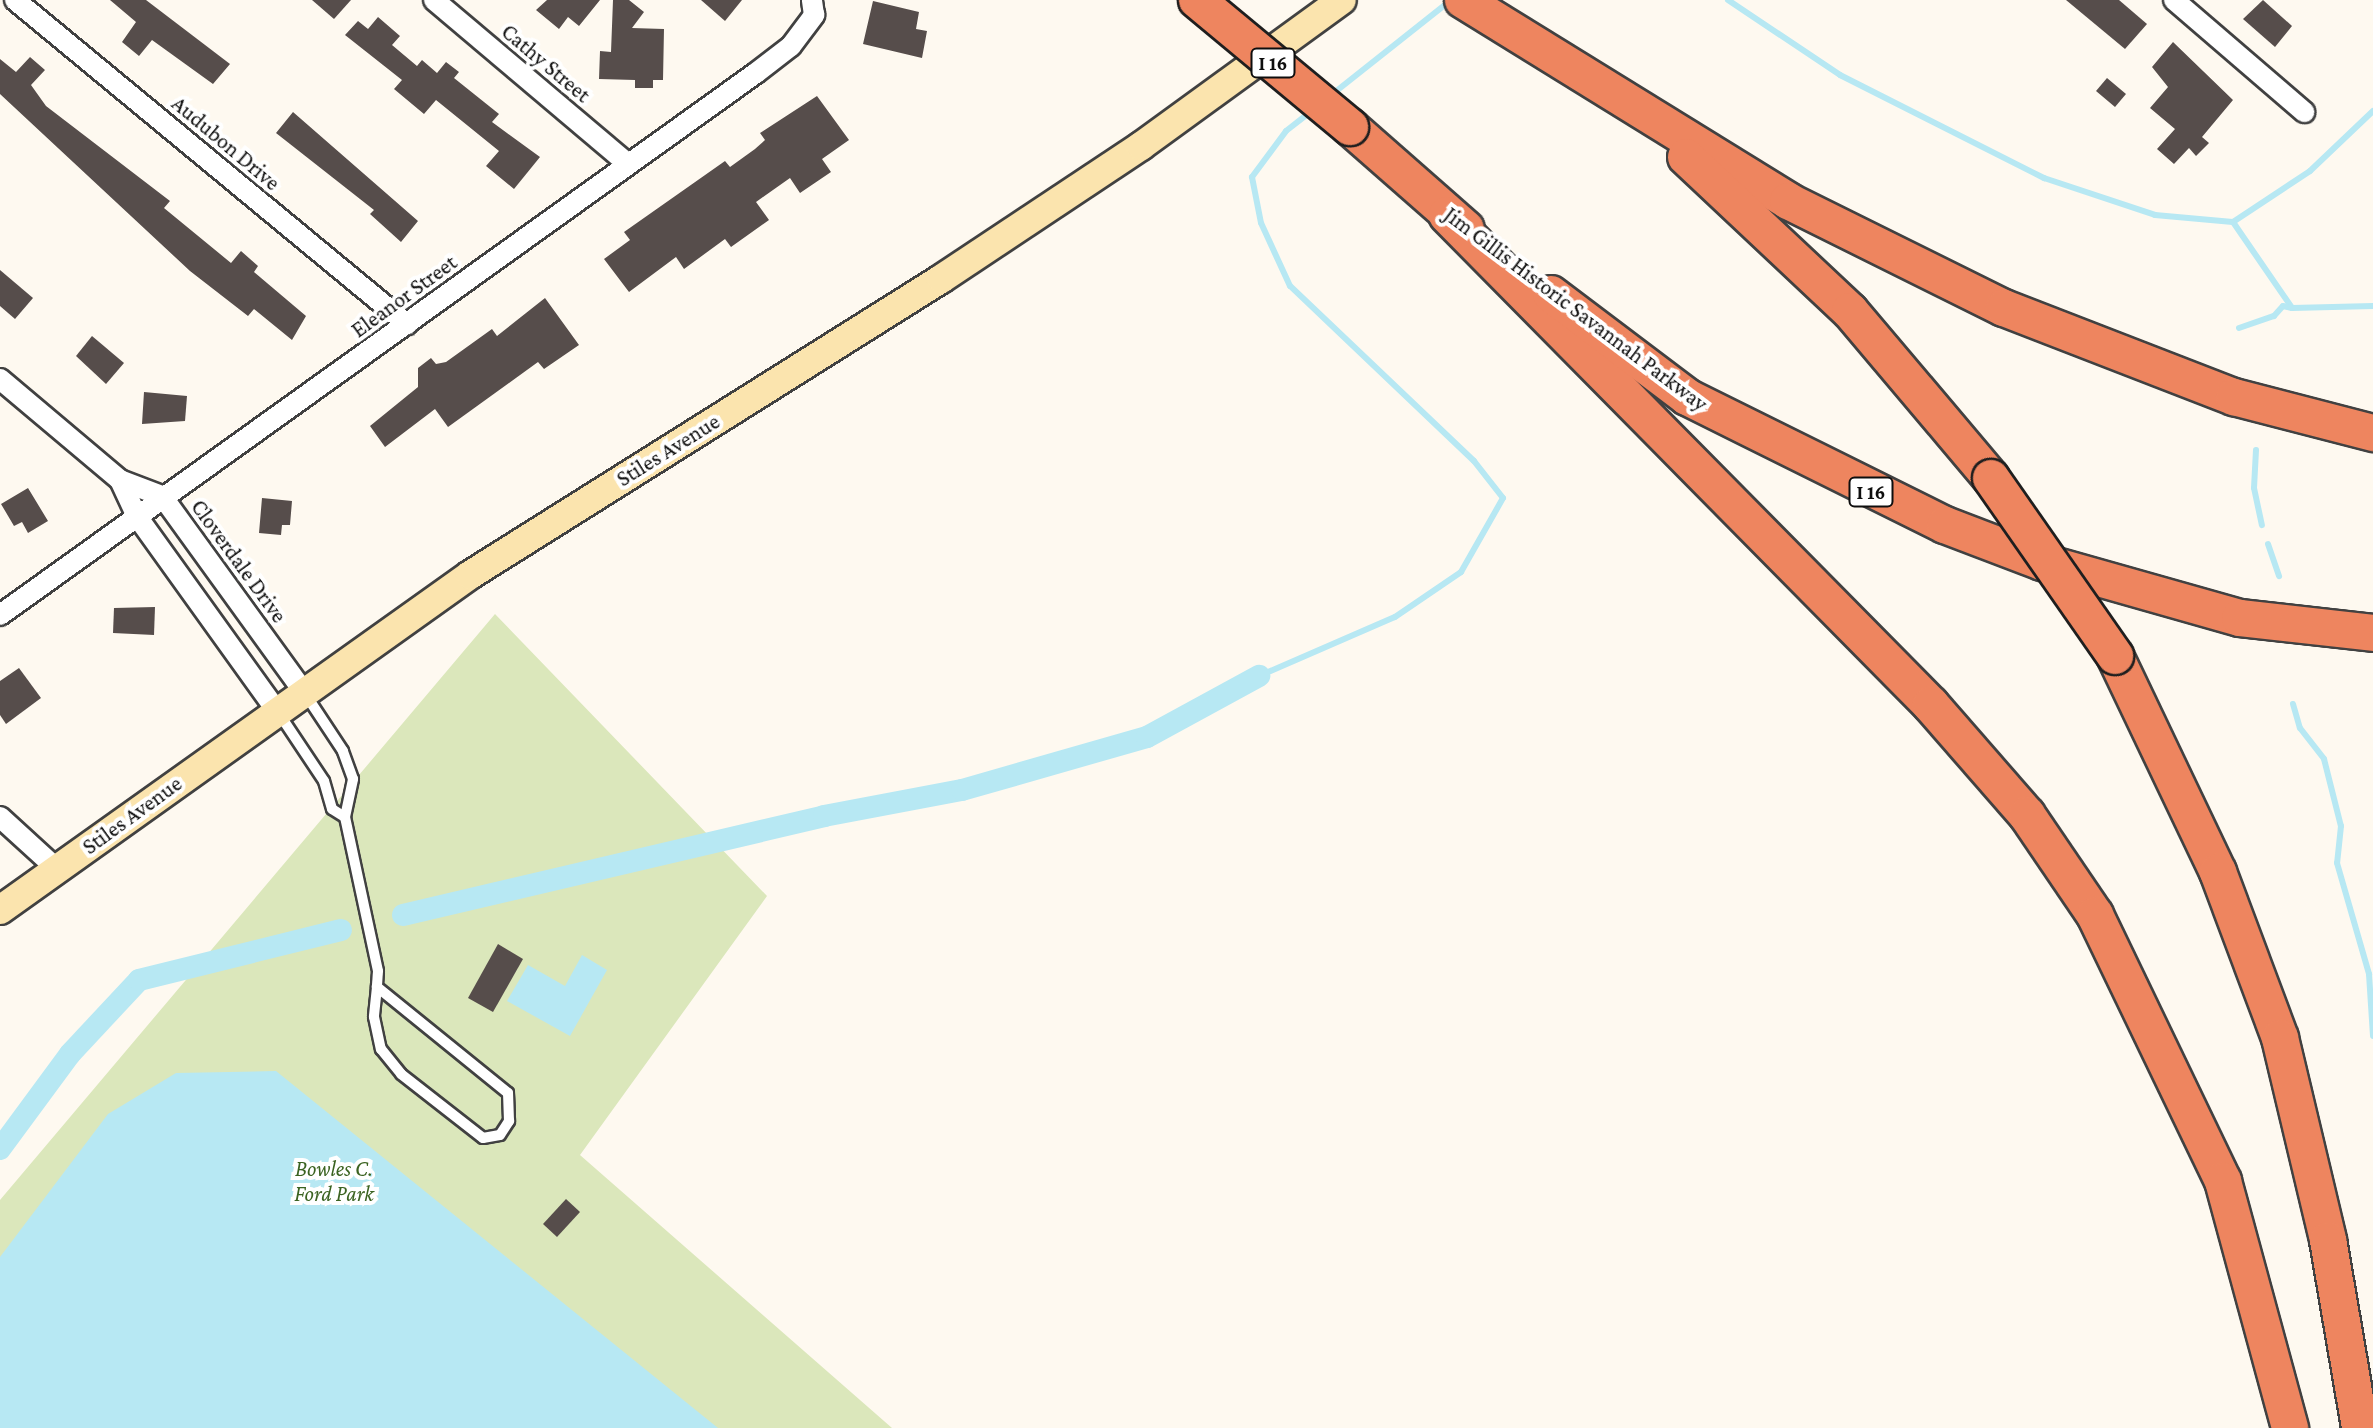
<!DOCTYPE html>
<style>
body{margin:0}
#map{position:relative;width:2373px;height:1428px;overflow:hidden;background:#fef9f0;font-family:"Crimson Pro",serif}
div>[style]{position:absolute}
.green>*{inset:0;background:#dbe7bb}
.water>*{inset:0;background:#b7e8f3}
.stream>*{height:6px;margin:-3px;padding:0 3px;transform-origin:3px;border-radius:3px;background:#b7e8f3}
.canal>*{height:22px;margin:-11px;padding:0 11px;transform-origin:11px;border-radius:11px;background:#b7e8f3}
.building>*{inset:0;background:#564d4b}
.roads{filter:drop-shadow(2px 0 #414141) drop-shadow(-2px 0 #414141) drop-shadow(0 2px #414141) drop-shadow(0 -2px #414141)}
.lane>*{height:10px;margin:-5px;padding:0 5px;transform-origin:5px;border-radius:5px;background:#fff}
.street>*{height:20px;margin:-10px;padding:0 10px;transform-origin:10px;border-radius:10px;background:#fff}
.secondary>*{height:28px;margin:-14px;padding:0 14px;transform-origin:14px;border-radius:14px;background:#fbe4ae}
.highway>*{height:36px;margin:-18px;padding:0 18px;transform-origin:18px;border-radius:18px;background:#ee855f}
.bridges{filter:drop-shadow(2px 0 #1f1f1f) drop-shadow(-2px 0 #1f1f1f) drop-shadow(0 2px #1f1f1f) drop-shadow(0 -2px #1f1f1f)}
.highway-bridge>*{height:36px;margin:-18px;padding:0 18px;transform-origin:18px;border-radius:18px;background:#ee855f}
span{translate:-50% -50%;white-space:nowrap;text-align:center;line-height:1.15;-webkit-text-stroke:8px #fff;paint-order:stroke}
.shield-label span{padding:2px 6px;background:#fff;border:2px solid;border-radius:6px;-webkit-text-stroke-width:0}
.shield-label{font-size:20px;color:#0e0e0e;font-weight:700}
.street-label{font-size:22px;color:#0e0e0e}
.park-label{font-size:22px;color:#3b6321;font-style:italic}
</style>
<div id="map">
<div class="green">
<div style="clip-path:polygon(495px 614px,767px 896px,580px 1155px,892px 1428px,0 1428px,0 1200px)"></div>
</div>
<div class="water">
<div style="clip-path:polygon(582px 955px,607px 970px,570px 1036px,507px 1001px,528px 965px,565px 986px)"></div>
<div style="clip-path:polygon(276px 1071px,718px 1428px,0 1428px,0 1257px,108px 1114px,176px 1073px)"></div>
</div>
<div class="stream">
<div style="left:1728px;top:0;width:135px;rotate:33.8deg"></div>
<div style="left:1840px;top:75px;width:229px;rotate:26.8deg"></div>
<div style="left:2044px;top:178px;width:117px;rotate:18.4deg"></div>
<div style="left:2155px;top:215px;width:78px;rotate:5.1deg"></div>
<div style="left:2233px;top:222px;width:92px;rotate:-33.5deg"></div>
<div style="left:2310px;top:171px;width:87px;rotate:-43.6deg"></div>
<div style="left:1330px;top:96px;width:153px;rotate:-38.4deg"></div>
<div style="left:2233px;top:222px;width:104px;rotate:55.5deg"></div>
<div style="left:2292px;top:308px;width:81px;rotate:-1.4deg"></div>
<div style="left:2239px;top:328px;width:37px;rotate:-19deg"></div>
<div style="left:2274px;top:316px;width:13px;rotate:-48deg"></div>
<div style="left:2283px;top:306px;width:9px;rotate:13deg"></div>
<div style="left:2256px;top:450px;width:38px;rotate:93deg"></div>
<div style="left:2254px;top:488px;width:38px;rotate:78deg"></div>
<div style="left:2268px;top:544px;width:34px;rotate:71deg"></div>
<div style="left:1259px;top:676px;width:148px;rotate:-23.5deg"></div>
<div style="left:1395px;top:617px;width:80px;rotate:-34.3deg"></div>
<div style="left:1461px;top:572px;width:85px;rotate:-60.4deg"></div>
<div style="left:1503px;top:498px;width:47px;rotate:-128.1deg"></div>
<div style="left:1474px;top:461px;width:254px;rotate:-136.4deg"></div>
<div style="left:1290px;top:286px;width:69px;rotate:-114.7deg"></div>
<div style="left:1261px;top:223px;width:47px;rotate:-101.1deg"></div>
<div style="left:1252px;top:177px;width:57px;rotate:-53.5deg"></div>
<div style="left:1286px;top:131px;width:33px;rotate:-38deg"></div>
<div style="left:2293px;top:704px;width:25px;rotate:74deg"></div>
<div style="left:2300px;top:728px;width:39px;rotate:52deg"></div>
<div style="left:2324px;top:759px;width:69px;rotate:75.8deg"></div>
<div style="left:2341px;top:826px;width:37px;rotate:96deg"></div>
<div style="left:2337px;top:863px;width:116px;rotate:73.9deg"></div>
<div style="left:2369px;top:974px;width:62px;rotate:86.3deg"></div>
</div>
<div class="canal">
<div style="left:403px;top:915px;width:432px;rotate:-13.2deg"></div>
<div style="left:824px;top:816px;width:140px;rotate:-10.7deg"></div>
<div style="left:962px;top:790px;width:192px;rotate:-16deg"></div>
<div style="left:1147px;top:737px;width:128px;rotate:-28.6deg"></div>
<div style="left:0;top:1149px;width:118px;rotate:-53.6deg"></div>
<div style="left:70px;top:1054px;width:101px;rotate:-47deg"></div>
<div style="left:139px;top:980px;width:208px;rotate:-13.9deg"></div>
</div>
<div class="building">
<div style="clip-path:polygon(110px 0,146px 0,230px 64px,213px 84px,152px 40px,139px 56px,122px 42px,136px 22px)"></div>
<div style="clip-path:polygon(312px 0,351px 0,334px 19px)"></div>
<div style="clip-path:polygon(547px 0,600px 0,579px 26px,568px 17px,559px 29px,536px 10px)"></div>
<div style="clip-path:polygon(613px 0,629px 0,644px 12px,632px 28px,664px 29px,663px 80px,653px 80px,653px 88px,635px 88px,635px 80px,599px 79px,600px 51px,611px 52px)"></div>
<div style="clip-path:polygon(701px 0,742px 0,725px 21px)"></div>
<div style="clip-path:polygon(2066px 0,2119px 0,2147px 24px,2125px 49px)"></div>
<div style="clip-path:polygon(2263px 0,2292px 26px,2275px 47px,2243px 19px)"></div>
<div style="clip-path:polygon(873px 1px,919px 12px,916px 29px,927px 31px,922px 58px,863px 44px)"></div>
<div style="clip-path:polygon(378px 17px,400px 36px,392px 45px,417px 66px,422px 60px,437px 73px,446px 62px,459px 72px,454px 78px,499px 114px,492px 122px,540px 157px,514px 189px,486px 166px,499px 151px,436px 100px,424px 114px,394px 89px,402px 80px,345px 35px,358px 21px,368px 29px)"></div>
<div style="clip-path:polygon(2173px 42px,2233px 100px,2202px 137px,2209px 143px,2196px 156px,2189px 148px,2174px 164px,2157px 149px,2175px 129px,2150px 108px,2168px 87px,2152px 67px)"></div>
<div style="clip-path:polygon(30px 57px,45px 70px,31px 85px,46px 106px,170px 201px,164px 208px,231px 263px,241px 251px,258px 266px,254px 272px,306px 316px,292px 340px,254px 309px,248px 316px,190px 271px,0 94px,0 59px,16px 72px)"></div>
<div style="clip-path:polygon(2107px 78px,2126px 94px,2115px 107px,2096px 91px)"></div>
<div style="clip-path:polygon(817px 96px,849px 140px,822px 159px,831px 172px,800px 193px,790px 178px,756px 202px,769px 220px,731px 247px,725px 239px,684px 269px,676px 257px,629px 292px,604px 259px,630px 240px,624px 232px,725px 161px,730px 167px,755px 149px,765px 140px,760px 133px)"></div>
<div style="clip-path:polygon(293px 112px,418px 221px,401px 242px,370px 214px,374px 210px,276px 133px)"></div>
<div style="clip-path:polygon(0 270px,33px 298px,15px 319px,0 306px)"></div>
<div style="clip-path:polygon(545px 298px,579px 345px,544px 369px,538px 362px,448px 427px,435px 409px,385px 447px,370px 426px,418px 387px,418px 368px,431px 358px,436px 364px,446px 362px,492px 329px,497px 336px)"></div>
<div style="clip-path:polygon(92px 336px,124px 363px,106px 384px,76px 356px)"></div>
<div style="clip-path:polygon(144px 392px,187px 396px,185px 421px,142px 424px)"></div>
<div style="clip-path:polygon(28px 488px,48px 521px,28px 533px,22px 522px,14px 526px,1px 504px)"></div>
<div style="clip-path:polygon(262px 498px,292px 501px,290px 525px,282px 525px,281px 535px,259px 533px)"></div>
<div style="clip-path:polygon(155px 607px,154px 635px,113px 633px,114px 608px)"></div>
<div style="clip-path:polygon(19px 668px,41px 698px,6px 724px,0 715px,0 681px)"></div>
<div style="clip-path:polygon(498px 944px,523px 959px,493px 1012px,468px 998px)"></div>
<div style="clip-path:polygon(566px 1199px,580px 1212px,557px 1237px,543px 1224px)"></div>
</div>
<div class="roads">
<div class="lane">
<div style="left:280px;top:715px;width:79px;rotate:56.3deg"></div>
<div style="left:324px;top:781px;width:29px;rotate:74deg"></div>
<div style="left:332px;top:809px;width:15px;rotate:32deg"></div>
<div style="left:345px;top:817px;width:39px;rotate:-78deg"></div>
<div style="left:353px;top:779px;width:30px;rotate:-110deg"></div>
<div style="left:343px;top:751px;width:67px;rotate:-123.5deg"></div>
<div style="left:345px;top:817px;width:157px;rotate:77.9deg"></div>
<div style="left:378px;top:971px;width:16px;rotate:94deg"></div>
<div style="left:377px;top:987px;width:30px;rotate:96deg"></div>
<div style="left:374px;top:1017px;width:33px;rotate:78deg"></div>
<div style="left:381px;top:1049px;width:32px;rotate:51deg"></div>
<div style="left:401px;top:1074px;width:104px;rotate:38deg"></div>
<div style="left:483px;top:1138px;width:17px;rotate:-10deg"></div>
<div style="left:500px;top:1135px;width:17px;rotate:-57deg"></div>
<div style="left:509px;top:1121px;width:28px;rotate:-92deg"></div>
<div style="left:508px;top:1093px;width:169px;rotate:-141deg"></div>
</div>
<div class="street">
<div style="left:15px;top:0;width:509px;rotate:39.57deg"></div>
<div style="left:434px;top:0;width:253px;rotate:40.2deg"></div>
<div style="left:2174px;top:0;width:172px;rotate:40.7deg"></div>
<div style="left:0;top:379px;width:157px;rotate:40.1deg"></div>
<div style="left:120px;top:480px;width:45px;rotate:20.9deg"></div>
<div style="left:162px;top:496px;width:241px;rotate:54.1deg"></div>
<div style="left:120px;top:480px;width:38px;rotate:65deg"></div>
<div style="left:136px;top:515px;width:240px;rotate:54.3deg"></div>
<div style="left:0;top:615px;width:930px;rotate:-35.64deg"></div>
<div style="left:756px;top:73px;width:44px;rotate:-37.6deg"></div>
<div style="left:791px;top:46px;width:39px;rotate:-53deg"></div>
<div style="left:814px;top:15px;width:15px;rotate:-98deg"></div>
<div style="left:0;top:817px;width:77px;rotate:42.4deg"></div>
</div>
<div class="secondary">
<div style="left:0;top:910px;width:577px;rotate:-35.48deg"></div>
<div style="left:470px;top:575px;width:556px;rotate:-32.15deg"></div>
<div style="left:941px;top:279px;width:240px;rotate:-33.6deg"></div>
<div style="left:1141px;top:146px;width:248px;rotate:-36deg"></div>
</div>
<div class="highway">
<div style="left:1463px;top:0;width:382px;rotate:31.7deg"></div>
<div style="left:1788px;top:201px;width:241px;rotate:26.4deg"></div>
<div style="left:2004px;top:308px;width:247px;rotate:21.2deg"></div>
<div style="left:2234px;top:397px;width:144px;rotate:14.5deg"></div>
<div style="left:1350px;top:127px;width:154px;rotate:41.3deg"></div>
<div style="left:1686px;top:157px;width:225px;rotate:43.2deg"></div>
<div style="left:1850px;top:311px;width:219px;rotate:49.8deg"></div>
<div style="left:1447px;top:215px;width:689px;rotate:45.35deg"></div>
<div style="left:1931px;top:705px;width:146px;rotate:48.9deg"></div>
<div style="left:2027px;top:815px;width:121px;rotate:55.8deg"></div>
<div style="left:2095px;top:915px;width:295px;rotate:64.3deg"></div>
<div style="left:2223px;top:1181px;width:256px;rotate:74.8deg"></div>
<div style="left:1551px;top:294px;width:171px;rotate:37.1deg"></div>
<div style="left:1687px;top:397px;width:288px;rotate:26.4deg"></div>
<div style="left:1945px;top:525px;width:104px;rotate:20.9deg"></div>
<div style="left:2042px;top:562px;width:206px;rotate:15.8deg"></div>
<div style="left:2240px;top:618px;width:134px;rotate:6.4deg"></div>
<div style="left:2115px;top:656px;width:239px;rotate:64.5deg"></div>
<div style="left:2218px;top:872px;width:177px;rotate:69.5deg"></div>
<div style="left:2280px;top:1038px;width:208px;rotate:76.6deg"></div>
<div style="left:2328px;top:1240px;width:191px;rotate:80.3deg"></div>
</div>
</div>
<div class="bridges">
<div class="highway-bridge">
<div style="left:1197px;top:0;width:199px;rotate:39.7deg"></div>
<div style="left:1991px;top:478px;width:217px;rotate:55.1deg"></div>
</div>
</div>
<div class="shield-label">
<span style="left:1273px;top:63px">I 16</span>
<span style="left:1871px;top:492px">I 16</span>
</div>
<div class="street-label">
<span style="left:546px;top:63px;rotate:40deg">Cathy Street</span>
<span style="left:226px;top:143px;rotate:40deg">Audubon Drive</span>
<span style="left:404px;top:296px;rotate:-36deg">Eleanor Street</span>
<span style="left:1576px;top:309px;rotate:37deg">Jim Gillis Historic Savannah Parkway</span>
<span style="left:668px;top:450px;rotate:-32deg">Stiles Avenue</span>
<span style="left:239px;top:561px;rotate:54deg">Cloverdale Drive</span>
<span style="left:132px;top:815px;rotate:-36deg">Stiles Avenue</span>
</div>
<div class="park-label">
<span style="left:334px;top:1181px">Bowles C.<br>Ford Park</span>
</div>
</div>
